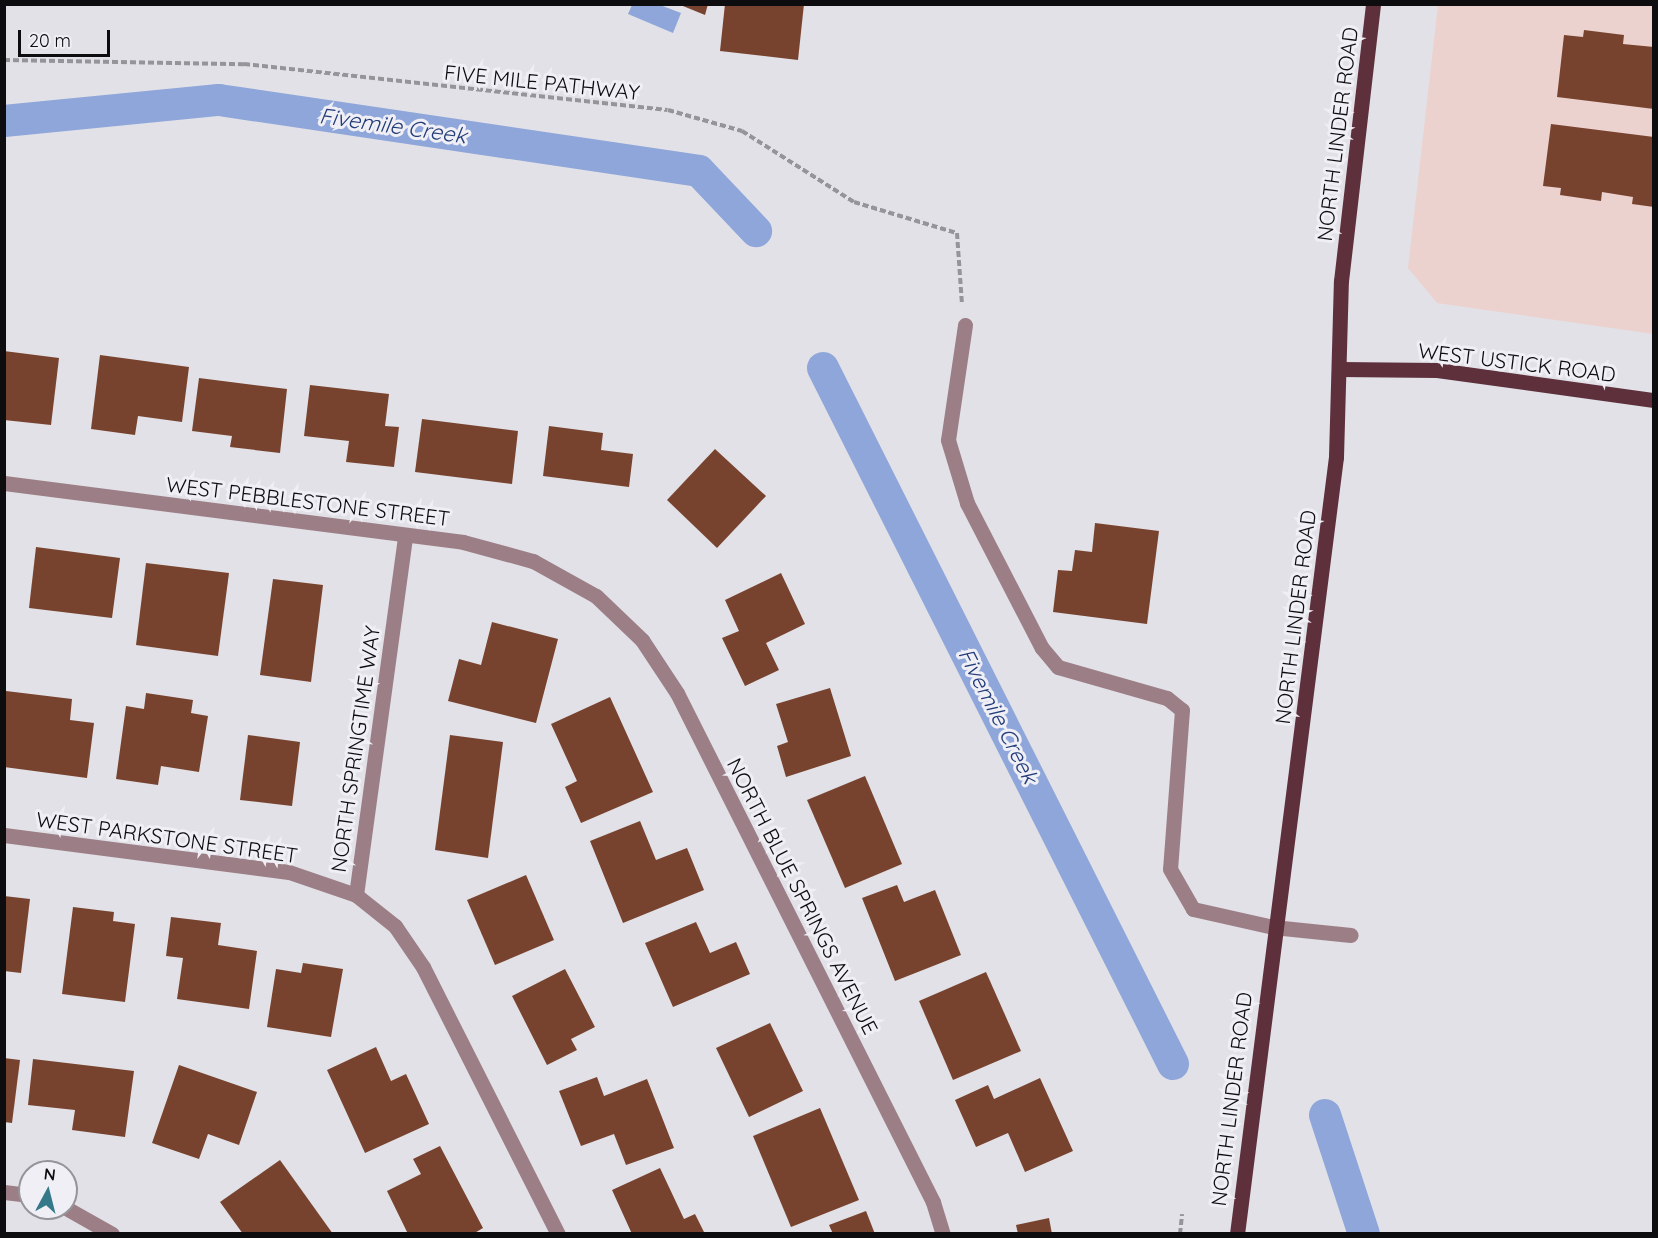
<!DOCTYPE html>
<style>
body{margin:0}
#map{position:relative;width:1658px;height:1238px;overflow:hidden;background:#e2e1e7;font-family:Quicksand,sans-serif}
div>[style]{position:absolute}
.commercial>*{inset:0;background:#ecd2ce}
.water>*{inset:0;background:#8ea6d9}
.canal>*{height:32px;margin:-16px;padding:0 16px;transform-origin:16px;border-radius:16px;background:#8ea6d9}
.building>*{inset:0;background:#78432e}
.path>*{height:4px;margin-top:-2px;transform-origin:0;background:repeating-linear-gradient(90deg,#959599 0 6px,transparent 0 9px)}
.minor>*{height:15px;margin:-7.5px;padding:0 7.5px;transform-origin:7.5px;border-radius:7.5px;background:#9c7f86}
.major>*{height:15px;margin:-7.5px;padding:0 7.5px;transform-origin:7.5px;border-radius:7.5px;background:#5d303c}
span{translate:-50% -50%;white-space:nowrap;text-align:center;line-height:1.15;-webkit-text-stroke:6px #efeff5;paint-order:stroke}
.street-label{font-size:21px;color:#0d0d0f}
.water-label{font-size:22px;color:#213c79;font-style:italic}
.frame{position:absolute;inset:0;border:6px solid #0d0d0f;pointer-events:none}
.north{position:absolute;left:18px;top:1160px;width:60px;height:60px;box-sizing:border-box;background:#efeff5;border:2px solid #959599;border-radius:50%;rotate:7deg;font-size:16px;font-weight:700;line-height:24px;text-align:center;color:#0d0d0f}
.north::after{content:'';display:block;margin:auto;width:21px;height:27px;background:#357889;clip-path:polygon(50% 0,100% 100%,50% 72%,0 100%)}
.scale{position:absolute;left:18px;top:30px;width:92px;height:27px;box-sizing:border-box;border:3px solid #0d0d0f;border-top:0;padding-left:8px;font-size:18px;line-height:21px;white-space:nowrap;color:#0d0d0f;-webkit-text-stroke:4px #efeff5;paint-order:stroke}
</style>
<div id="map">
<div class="commercial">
<div style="clip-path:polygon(1438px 5px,1653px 5px,1653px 334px,1437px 303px,1408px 268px)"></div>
</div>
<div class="water">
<div style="clip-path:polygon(632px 5px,660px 5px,681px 13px,673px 33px,628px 14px)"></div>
</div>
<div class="canal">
<div style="left:4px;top:121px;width:216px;rotate:-5.6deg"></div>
<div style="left:219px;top:100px;width:485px;rotate:8.4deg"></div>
<div style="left:699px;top:171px;width:83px;rotate:46.5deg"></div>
<div style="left:823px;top:368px;width:779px;rotate:63.3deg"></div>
<div style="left:1325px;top:1115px;width:125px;rotate:71.9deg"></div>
</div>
<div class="building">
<div style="clip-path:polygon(678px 4px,708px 4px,705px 15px)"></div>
<div style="clip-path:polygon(725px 4px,804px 4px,798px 60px,720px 51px)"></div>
<div style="clip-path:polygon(1584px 30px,1624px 35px,1623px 44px,1654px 47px,1654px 109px,1557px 97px,1564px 35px,1583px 37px)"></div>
<div style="clip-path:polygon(1551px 124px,1654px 137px,1654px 207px,1632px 204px,1633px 197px,1602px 192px,1601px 201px,1560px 195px,1561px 188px,1543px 186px)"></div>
<div style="clip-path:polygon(4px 351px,59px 358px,51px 425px,4px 420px)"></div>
<div style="clip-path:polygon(100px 355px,189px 367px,182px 422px,138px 416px,135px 435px,91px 429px)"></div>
<div style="clip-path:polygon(199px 378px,287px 389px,280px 453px,230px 447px,232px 436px,192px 431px)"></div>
<div style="clip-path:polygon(310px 385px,389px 394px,385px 426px,399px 427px,394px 467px,346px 462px,349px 441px,304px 436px)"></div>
<div style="clip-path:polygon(422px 419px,518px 431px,512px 484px,415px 472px)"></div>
<div style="clip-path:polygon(549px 426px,603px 433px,601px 450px,633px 454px,629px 487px,543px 476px)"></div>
<div style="clip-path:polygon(715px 449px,766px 496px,717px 548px,667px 500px)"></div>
<div style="clip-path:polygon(1095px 523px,1159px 531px,1147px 624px,1053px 612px,1058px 570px,1072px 571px,1075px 550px,1092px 552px)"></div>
<div style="clip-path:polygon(36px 547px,120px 558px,112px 618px,29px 608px)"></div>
<div style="clip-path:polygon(146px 563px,229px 573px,218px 656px,136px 645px)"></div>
<div style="clip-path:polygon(781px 573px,805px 624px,766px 643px,779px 670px,745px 686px,722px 638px,739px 631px,725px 600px)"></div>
<div style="clip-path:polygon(273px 579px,323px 585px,311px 682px,260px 675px)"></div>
<div style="clip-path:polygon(492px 622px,558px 639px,536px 723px,448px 701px,459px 659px,481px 665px)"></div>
<div style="clip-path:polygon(830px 688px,851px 756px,786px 777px,777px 746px,788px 742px,776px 704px)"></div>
<div style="clip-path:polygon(6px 691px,72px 699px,70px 720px,94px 723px,87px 778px,4px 767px)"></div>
<div style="clip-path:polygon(146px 693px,193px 700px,191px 713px,208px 716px,199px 772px,161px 766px,158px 785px,116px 779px,126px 706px,144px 709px)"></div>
<div style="clip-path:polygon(610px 697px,653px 792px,581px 823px,565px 787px,577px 781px,551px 724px)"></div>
<div style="clip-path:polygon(248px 735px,300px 742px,292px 806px,240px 800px)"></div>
<div style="clip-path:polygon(450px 735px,503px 742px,488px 858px,435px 850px)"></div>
<div style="clip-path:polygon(865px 776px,902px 864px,845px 888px,807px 800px)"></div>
<div style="clip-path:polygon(640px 821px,656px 860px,687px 848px,704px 890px,623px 923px,590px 841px)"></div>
<div style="clip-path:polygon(526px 875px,554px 940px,495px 965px,467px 900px)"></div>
<div style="clip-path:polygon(897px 885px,904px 902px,935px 890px,961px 955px,895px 981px,862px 898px)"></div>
<div style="clip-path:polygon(4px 896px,30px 899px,21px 973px,4px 971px)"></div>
<div style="clip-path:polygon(73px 907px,114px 912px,113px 921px,135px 924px,125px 1002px,62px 994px)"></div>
<div style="clip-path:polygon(171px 917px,221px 923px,218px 945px,257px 951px,249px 1009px,177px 999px,183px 958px,166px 956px)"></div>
<div style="clip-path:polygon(696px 922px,710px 953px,736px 942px,750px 974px,673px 1007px,645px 943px)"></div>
<div style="clip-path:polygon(303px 963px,343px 969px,331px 1037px,267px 1027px,276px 969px,301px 973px)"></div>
<div style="clip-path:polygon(565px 969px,595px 1027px,571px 1039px,577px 1050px,547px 1065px,512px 996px)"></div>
<div style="clip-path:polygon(986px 972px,1021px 1051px,953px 1080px,919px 1001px)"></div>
<div style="clip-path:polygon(770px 1023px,803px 1091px,749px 1117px,716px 1048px)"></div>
<div style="clip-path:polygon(376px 1047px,391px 1081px,406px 1074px,429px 1124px,365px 1153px,327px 1070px)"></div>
<div style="clip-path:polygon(4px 1058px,20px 1060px,12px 1123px,4px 1122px)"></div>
<div style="clip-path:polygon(33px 1059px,134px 1071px,125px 1137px,72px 1130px,75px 1110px,28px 1105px)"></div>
<div style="clip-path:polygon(179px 1065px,257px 1092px,239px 1145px,208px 1134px,199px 1159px,152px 1143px)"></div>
<div style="clip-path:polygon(597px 1077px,604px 1096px,647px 1079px,674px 1148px,626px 1165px,614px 1134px,581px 1146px,559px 1091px)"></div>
<div style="clip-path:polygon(1040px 1078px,1073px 1151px,1025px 1172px,1008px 1133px,976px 1147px,955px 1100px,988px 1085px,994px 1099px)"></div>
<div style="clip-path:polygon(820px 1108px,859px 1200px,791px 1227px,753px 1136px)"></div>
<div style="clip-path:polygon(440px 1146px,483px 1228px,473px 1234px,408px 1234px,387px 1191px,421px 1174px,413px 1159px)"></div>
<div style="clip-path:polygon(280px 1160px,333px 1234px,243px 1234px,220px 1202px)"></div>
<div style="clip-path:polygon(660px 1168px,684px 1219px,695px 1214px,705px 1234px,632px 1234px,612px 1190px)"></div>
<div style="clip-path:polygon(866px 1211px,875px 1234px,833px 1234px,829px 1225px)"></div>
<div style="clip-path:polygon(1049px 1218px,1052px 1234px,1018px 1234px,1016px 1225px)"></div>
</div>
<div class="path">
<div style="left:4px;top:60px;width:240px;rotate:1deg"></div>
<div style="left:244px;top:64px;width:426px;rotate:6.2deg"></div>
<div style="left:668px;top:110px;width:77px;rotate:15.8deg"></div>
<div style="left:742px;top:131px;width:133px;rotate:32.4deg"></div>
<div style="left:854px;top:202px;width:108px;rotate:16.8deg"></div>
<div style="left:957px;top:233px;width:71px;rotate:86deg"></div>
<div style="left:1180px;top:1234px;width:20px;rotate:-84deg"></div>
</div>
<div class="minor">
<div style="left:965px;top:325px;width:116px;rotate:98.4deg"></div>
<div style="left:948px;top:440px;width:66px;rotate:73.2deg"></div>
<div style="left:967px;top:503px;width:163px;rotate:62.7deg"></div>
<div style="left:1042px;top:648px;width:25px;rotate:50deg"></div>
<div style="left:1058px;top:667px;width:113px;rotate:15.9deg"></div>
<div style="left:1167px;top:698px;width:19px;rotate:39deg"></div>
<div style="left:1182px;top:710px;width:159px;rotate:94.3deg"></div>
<div style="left:1170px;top:869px;width:46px;rotate:60.1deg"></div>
<div style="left:1193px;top:909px;width:82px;rotate:12.7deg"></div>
<div style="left:1273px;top:927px;width:78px;rotate:5.9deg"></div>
<div style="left:4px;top:483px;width:463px;rotate:7.3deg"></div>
<div style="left:463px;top:542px;width:73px;rotate:15.2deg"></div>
<div style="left:533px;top:561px;width:72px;rotate:29.1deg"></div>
<div style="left:596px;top:596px;width:64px;rotate:43.7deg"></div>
<div style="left:642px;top:640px;width:64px;rotate:56.6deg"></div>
<div style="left:677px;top:693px;width:570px;rotate:63.3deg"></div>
<div style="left:933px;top:1202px;width:34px;rotate:73deg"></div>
<div style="left:4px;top:835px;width:287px;rotate:7.4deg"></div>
<div style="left:289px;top:872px;width:71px;rotate:18.9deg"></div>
<div style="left:356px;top:895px;width:50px;rotate:38.5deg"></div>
<div style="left:395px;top:926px;width:50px;rotate:55.7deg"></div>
<div style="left:423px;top:967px;width:299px;rotate:63.2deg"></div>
<div style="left:356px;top:895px;width:363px;rotate:-82.2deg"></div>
<div style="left:4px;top:1192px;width:26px;rotate:7deg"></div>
<div style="left:66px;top:1208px;width:53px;rotate:29.5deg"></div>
</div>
<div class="major">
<div style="left:1339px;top:369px;width:98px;rotate:0.6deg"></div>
<div style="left:1437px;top:370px;width:219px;rotate:7.9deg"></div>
<div style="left:1237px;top:1234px;width:783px;rotate:-82.74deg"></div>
<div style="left:1336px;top:457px;width:176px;rotate:-88.4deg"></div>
<div style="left:1341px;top:281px;width:279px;rotate:-83.4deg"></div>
</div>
<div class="street-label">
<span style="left:542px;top:82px;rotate:6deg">FIVE MILE PATHWAY</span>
<span style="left:1337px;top:134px;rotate:-83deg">NORTH LINDER ROAD</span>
<span style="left:1517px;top:362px;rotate:7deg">WEST USTICK ROAD</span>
<span style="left:308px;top:501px;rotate:7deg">WEST PEBBLESTONE STREET</span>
<span style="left:1295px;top:617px;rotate:-83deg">NORTH LINDER ROAD</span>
<span style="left:355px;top:749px;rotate:-82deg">NORTH SPRINGTIME WAY</span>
<span style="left:167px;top:837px;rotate:8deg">WEST PARKSTONE STREET</span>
<span style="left:803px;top:896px;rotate:63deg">NORTH BLUE SPRINGS AVENUE</span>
<span style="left:1231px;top:1099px;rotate:-83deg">NORTH LINDER ROAD</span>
</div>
<div class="water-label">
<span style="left:393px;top:126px;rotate:8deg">Fivemile Creek</span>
<span style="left:998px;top:716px;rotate:63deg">Fivemile Creek</span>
</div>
<div class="frame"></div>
<div class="north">N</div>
<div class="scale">20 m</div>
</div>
